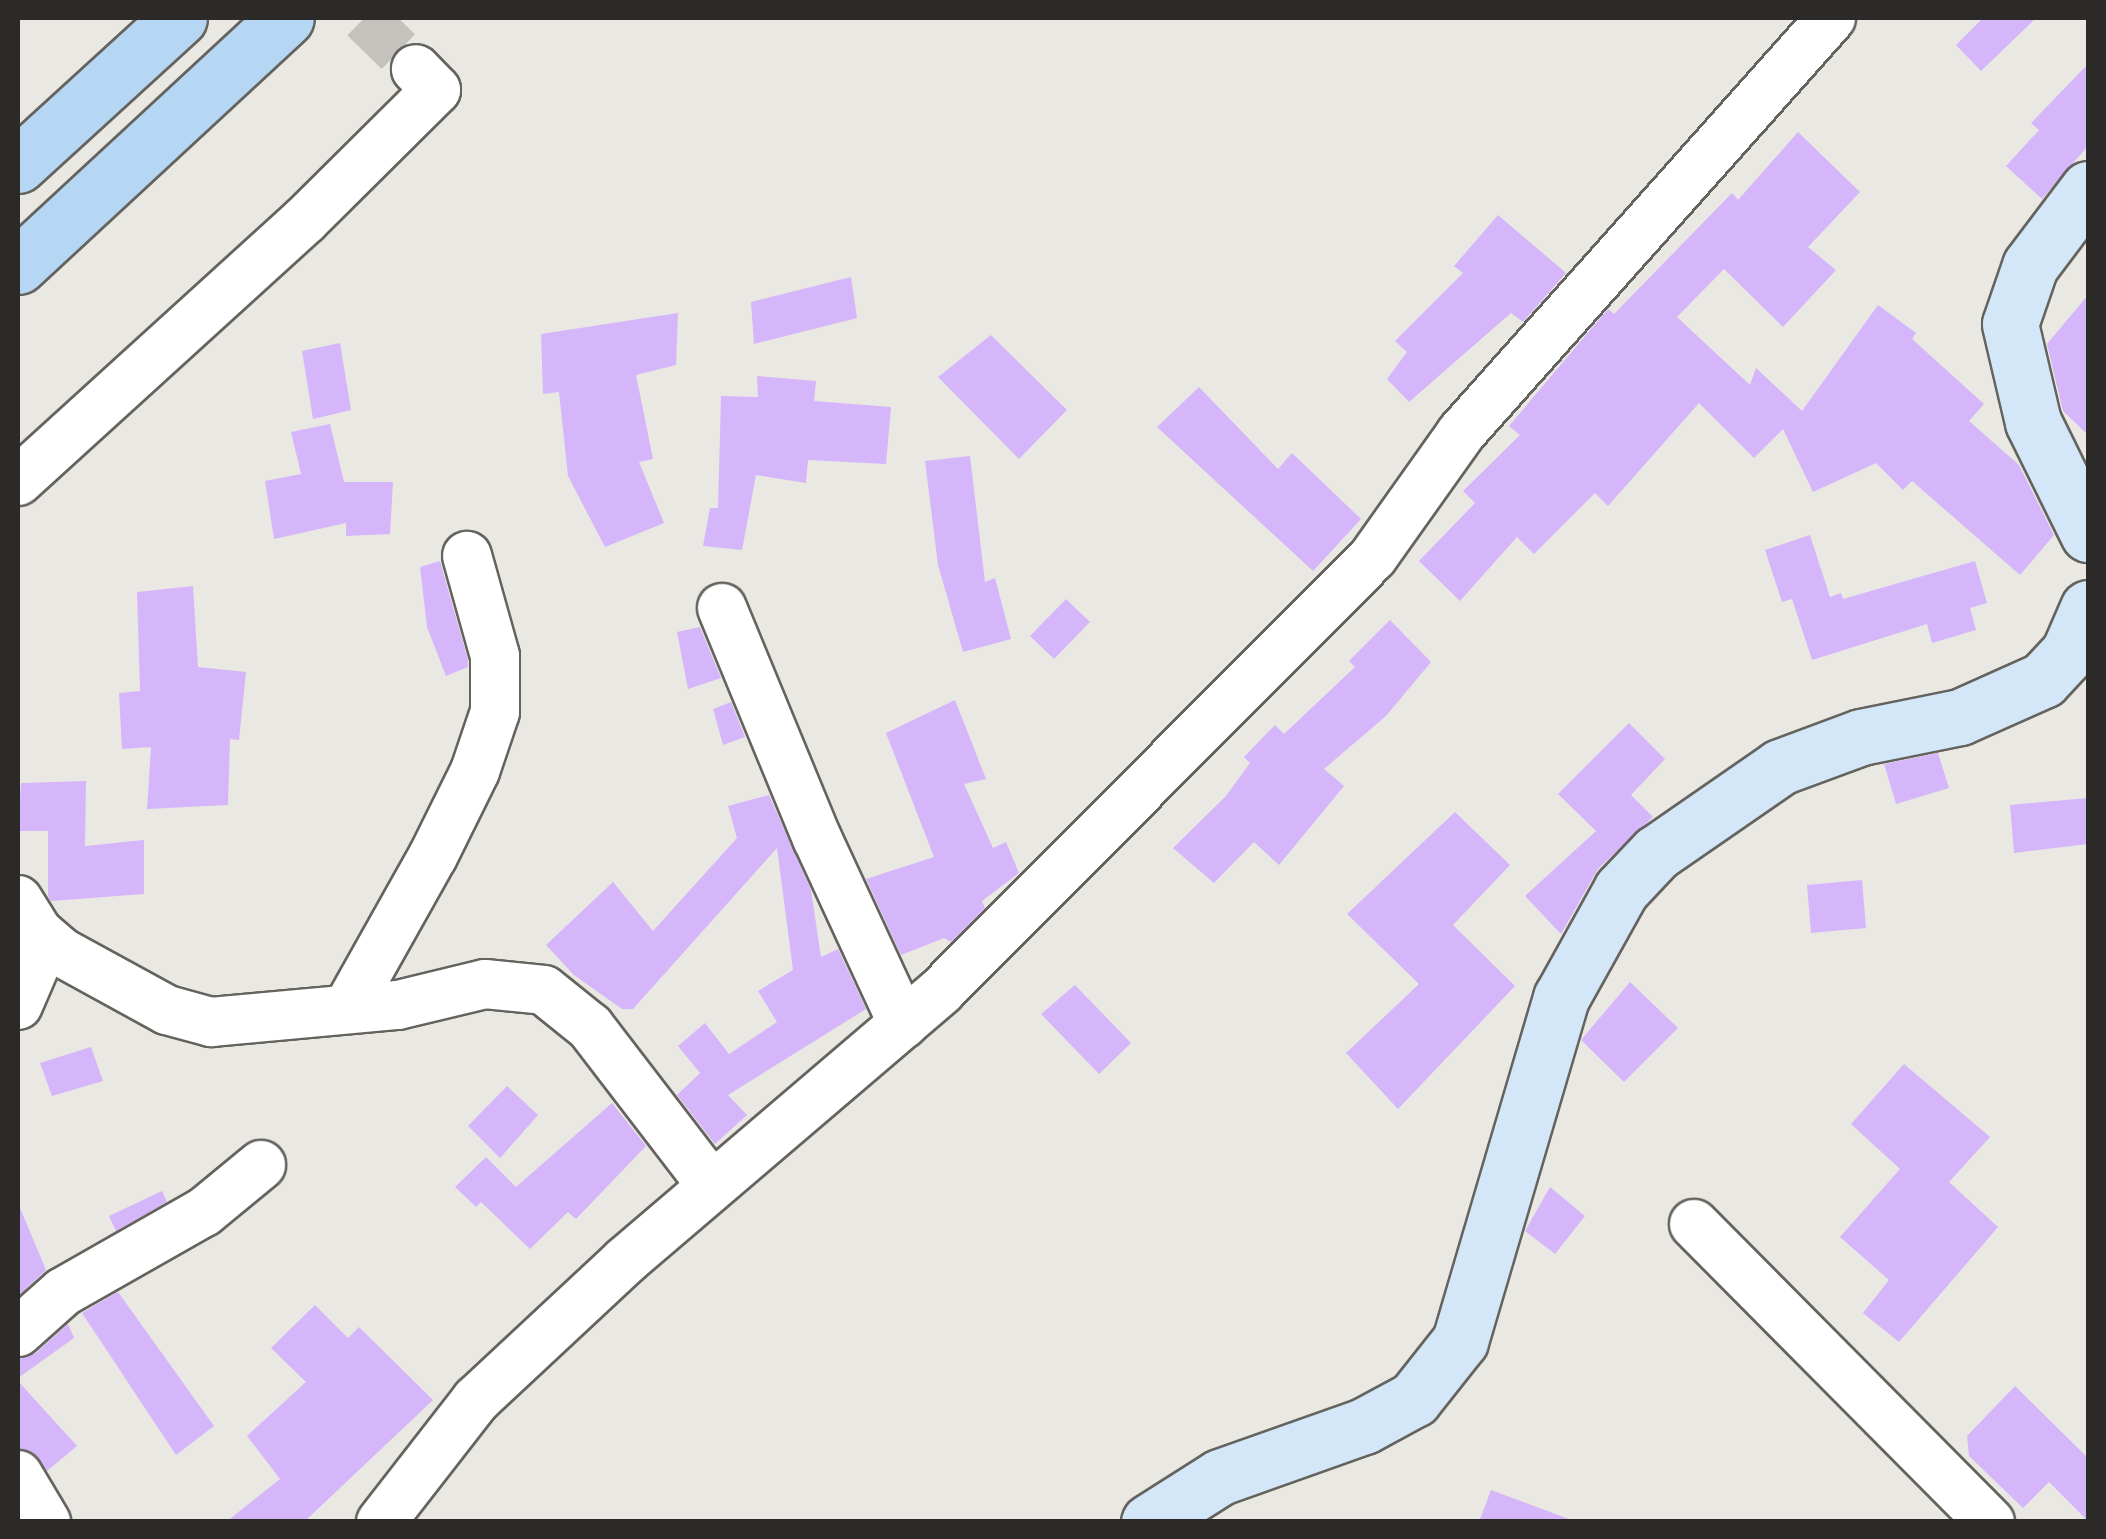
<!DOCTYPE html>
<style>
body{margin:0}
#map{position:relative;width:2106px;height:1539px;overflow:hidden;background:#eae8e2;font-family:Karla,sans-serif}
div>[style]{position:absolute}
.building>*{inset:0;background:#d5b6fa}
.minor-tunnel>*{height:48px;margin-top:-24px;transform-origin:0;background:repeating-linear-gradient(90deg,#c4c2bd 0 48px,transparent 0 72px)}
.roads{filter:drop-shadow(2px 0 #65635e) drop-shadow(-2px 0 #65635e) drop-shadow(0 2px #65635e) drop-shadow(0 -2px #65635e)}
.minor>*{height:48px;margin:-24px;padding:0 24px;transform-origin:24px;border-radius:24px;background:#fff}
.major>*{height:55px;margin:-27.5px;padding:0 27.5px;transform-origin:27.5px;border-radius:27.5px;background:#d3e7f8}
.highway>*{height:55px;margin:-27.5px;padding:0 27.5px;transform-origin:27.5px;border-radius:27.5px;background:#b6d7f3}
span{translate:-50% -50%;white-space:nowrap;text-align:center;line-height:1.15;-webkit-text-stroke:8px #f7f5ef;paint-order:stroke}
.frame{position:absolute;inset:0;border:20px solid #2b2a28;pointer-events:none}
</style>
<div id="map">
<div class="building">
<div style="clip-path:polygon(1983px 18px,2036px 18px,1981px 71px,1956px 45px)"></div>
<div style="clip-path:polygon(2088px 64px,2088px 146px,2042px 199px,2006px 166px,2039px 130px,2031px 123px)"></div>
<div style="clip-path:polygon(1798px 132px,1860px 192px,1808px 247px,1836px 270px,1783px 327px,1724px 269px,1677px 317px,1750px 385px,1756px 368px,1802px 411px,1878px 305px,1916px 333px,1912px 339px,1984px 404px,1969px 421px,2019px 465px,2054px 535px,2020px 575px,1912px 481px,1903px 490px,1876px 463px,1813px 492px,1783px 429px,1754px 458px,1699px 403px,1608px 506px,1595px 493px,1534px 554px,1517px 537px,1460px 601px,1419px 561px,1475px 503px,1463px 491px,1520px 435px,1509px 426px,1608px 309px,1614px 314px,1732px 193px,1738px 200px)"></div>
<div style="clip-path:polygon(1498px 215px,1566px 273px,1523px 322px,1511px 313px,1409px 402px,1387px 379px,1407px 352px,1395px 341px,1463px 273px,1454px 266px)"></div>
<div style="clip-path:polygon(851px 277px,857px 318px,754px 344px,751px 302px)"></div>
<div style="clip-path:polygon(2088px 295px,2088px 435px,2063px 411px,2047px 344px)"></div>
<div style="clip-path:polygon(678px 313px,676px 365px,636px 375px,653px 459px,639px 462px,664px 523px,605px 547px,568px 476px,559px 392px,543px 394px,541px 334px)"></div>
<div style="clip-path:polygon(991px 335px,1067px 410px,1019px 459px,938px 377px)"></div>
<div style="clip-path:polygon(340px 343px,351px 410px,313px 419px,302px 351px)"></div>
<div style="clip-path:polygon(757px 376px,816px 381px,814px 401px,891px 407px,886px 464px,808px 460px,806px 483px,756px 475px,742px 550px,703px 546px,710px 508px,718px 508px,721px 396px,758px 397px)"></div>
<div style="clip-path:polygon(1199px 387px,1278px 469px,1292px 453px,1361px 519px,1313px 571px,1157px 427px)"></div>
<div style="clip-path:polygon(330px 424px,344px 482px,393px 482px,390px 534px,346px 536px,346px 523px,274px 539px,265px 481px,301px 474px,291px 432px)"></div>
<div style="clip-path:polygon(970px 456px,985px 582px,995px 578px,1011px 639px,963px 652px,938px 565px,925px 461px)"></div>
<div style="clip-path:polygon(1810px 535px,1830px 597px,1841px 593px,1843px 599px,1975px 561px,1987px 603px,1970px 608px,1976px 630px,1932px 643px,1927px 624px,1812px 660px,1792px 599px,1782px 602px,1765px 550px)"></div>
<div style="clip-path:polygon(440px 561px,468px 660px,468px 667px,446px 676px,427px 627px,420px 567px)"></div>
<div style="clip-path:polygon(193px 586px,198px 667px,246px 672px,239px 740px,230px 739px,228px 805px,147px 809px,151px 747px,122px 749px,119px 693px,140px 691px,137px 592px)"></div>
<div style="clip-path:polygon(1066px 599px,1090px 622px,1054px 659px,1030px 636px)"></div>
<div style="clip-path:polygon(1390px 620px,1431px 662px,1386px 716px,1324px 769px,1344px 786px,1279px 865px,1254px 842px,1214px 883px,1173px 848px,1226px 796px,1250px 763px,1244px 757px,1275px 725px,1284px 734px,1355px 667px,1349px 661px)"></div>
<div style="clip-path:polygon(700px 627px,721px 678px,688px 689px,677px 632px)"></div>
<div style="clip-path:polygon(955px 700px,986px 779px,964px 784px,993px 848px,1006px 842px,1019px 873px,982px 901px,985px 908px,951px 942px,944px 938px,901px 955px,866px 879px,934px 857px,886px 733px)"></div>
<div style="clip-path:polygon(731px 702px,745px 737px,723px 745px,713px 709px)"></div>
<div style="clip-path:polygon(1629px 723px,1665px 759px,1631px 795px,1653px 817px,1598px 869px,1561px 934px,1525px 896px,1596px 831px,1558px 794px)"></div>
<div style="clip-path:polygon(1938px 753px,1949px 788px,1896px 804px,1884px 764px)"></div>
<div style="clip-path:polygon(86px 781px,85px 846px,144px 840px,144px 894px,51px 901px,48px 896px,48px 831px,18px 831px,21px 783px)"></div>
<div style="clip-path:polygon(769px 795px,811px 890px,821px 957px,838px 949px,866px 1009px,728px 1095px,747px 1115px,715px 1144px,677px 1095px,700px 1073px,678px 1046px,705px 1023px,729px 1054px,777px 1022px,758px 991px,793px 970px,777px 848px,633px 1009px,622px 1009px,574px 975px,546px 945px,613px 882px,653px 931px,737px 838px,728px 806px)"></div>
<div style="clip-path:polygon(2088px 798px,2088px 844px,2014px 853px,2010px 805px)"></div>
<div style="clip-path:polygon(1455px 812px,1510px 865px,1453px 925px,1515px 986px,1398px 1109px,1346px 1053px,1419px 984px,1347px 914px)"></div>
<div style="clip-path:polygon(1862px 880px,1866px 928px,1811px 933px,1807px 885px)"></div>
<div style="clip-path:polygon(1630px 982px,1678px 1028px,1624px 1082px,1581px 1040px)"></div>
<div style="clip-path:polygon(1075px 985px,1131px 1043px,1099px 1074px,1041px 1014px)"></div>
<div style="clip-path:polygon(91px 1047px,103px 1081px,52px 1096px,40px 1063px)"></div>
<div style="clip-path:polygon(1904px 1064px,1990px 1137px,1949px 1182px,1998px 1227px,1899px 1342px,1863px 1313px,1889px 1280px,1840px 1237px,1900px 1169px,1851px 1124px)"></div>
<div style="clip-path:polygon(507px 1086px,538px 1115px,500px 1158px,468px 1126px)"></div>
<div style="clip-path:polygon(612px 1103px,646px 1146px,576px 1219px,568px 1212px,530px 1249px,481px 1202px,476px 1207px,455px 1187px,486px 1157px,516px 1187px)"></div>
<div style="clip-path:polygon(1550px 1187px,1585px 1216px,1555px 1254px,1525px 1231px)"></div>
<div style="clip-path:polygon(162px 1191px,167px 1202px,116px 1231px,109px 1216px)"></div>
<div style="clip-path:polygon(18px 1203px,46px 1270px,18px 1296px)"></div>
<div style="clip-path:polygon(118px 1292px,214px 1426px,176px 1455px,82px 1313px)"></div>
<div style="clip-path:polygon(315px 1305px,348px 1338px,359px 1327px,433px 1400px,304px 1522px,226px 1522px,280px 1479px,247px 1436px,306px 1382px,271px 1348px)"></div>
<div style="clip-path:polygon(68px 1324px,74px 1338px,18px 1378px,18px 1359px,36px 1353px)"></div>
<div style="clip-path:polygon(18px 1381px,77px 1446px,47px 1471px,32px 1452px,18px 1448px)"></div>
<div style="clip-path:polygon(2015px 1386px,2088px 1458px,2088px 1521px,2049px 1482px,2023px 1508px,1969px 1456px,1967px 1436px)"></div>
<div style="clip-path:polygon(1491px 1490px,1569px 1519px,1568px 1522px,1479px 1522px)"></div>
</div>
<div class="minor-tunnel">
<div style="left:364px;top:18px;width:73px;rotate:44.4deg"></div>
</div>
<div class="roads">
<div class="minor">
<div style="left:18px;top:481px;width:387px;rotate:-42.3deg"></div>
<div style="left:304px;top:221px;width:186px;rotate:-44.8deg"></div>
<div style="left:436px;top:90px;width:29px;rotate:-134deg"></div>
<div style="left:722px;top:608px;width:249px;rotate:67.6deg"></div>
<div style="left:817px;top:838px;width:205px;rotate:65.2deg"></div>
<div style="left:18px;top:900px;width:38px;rotate:58deg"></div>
<div style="left:38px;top:932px;width:30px;rotate:41deg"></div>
<div style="left:61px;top:952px;width:121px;rotate:28.7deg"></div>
<div style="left:167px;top:1010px;width:46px;rotate:15.3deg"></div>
<div style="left:211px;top:1022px;width:188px;rotate:-5.2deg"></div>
<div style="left:398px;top:1005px;width:89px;rotate:-13.6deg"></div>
<div style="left:485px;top:984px;width:59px;rotate:5.8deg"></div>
<div style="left:544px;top:990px;width:59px;rotate:38.8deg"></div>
<div style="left:590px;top:1027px;width:200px;rotate:52.5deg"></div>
<div style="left:18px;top:1005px;width:71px;rotate:-66.7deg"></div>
<div style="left:347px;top:1009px;width:176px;rotate:-60.7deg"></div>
<div style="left:433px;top:856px;width:95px;rotate:-63.7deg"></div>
<div style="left:475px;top:771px;width:62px;rotate:-71.3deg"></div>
<div style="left:495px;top:712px;width:56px;rotate:-90deg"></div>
<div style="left:495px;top:656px;width:104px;rotate:-105.6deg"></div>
<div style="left:1694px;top:1224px;width:420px;rotate:45.2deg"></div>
<div style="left:18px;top:1332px;width:60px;rotate:-41.6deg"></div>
<div style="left:63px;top:1292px;width:162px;rotate:-29.6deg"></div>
<div style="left:204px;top:1212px;width:74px;rotate:-39.5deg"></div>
<div style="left:18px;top:1475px;width:55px;rotate:59.2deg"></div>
<div style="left:381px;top:1522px;width:155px;rotate:-52.1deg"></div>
<div style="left:476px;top:1400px;width:204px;rotate:-43deg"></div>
<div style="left:625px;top:1261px;width:416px;rotate:-40.5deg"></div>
<div style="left:941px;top:991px;width:612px;rotate:-45.13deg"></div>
<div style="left:1373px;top:557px;width:152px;rotate:-54.6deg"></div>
<div style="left:1461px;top:433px;width:556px;rotate:-48.28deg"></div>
</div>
<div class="major">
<div style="left:2088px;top:189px;width:96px;rotate:127deg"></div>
<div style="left:2030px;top:266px;width:61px;rotate:109deg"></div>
<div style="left:2010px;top:324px;width:101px;rotate:76.8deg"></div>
<div style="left:2033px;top:422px;width:125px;rotate:63.8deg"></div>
<div style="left:1149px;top:1522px;width:84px;rotate:-32.4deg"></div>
<div style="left:1220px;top:1477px;width:153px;rotate:-19.5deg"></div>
<div style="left:1364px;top:1426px;width:57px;rotate:-28.4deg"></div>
<div style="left:1414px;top:1399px;width:74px;rotate:-51.6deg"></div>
<div style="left:1460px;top:1341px;width:358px;rotate:-73.6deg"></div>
<div style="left:1561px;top:998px;width:124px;rotate:-60.9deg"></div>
<div style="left:1621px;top:890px;width:51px;rotate:-46.6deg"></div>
<div style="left:1656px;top:853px;width:151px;rotate:-34.7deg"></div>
<div style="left:1780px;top:767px;width:86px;rotate:-20.3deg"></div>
<div style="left:1861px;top:737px;width:101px;rotate:-11.4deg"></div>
<div style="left:1960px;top:717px;width:91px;rotate:-24deg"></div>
<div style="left:2043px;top:680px;width:38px;rotate:-47deg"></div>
<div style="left:2069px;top:652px;width:48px;rotate:-66.6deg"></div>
</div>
<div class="highway">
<div style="left:18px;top:165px;width:218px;rotate:-42.4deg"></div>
<div style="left:18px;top:266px;width:365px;rotate:-42.8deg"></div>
</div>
</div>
<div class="frame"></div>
</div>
